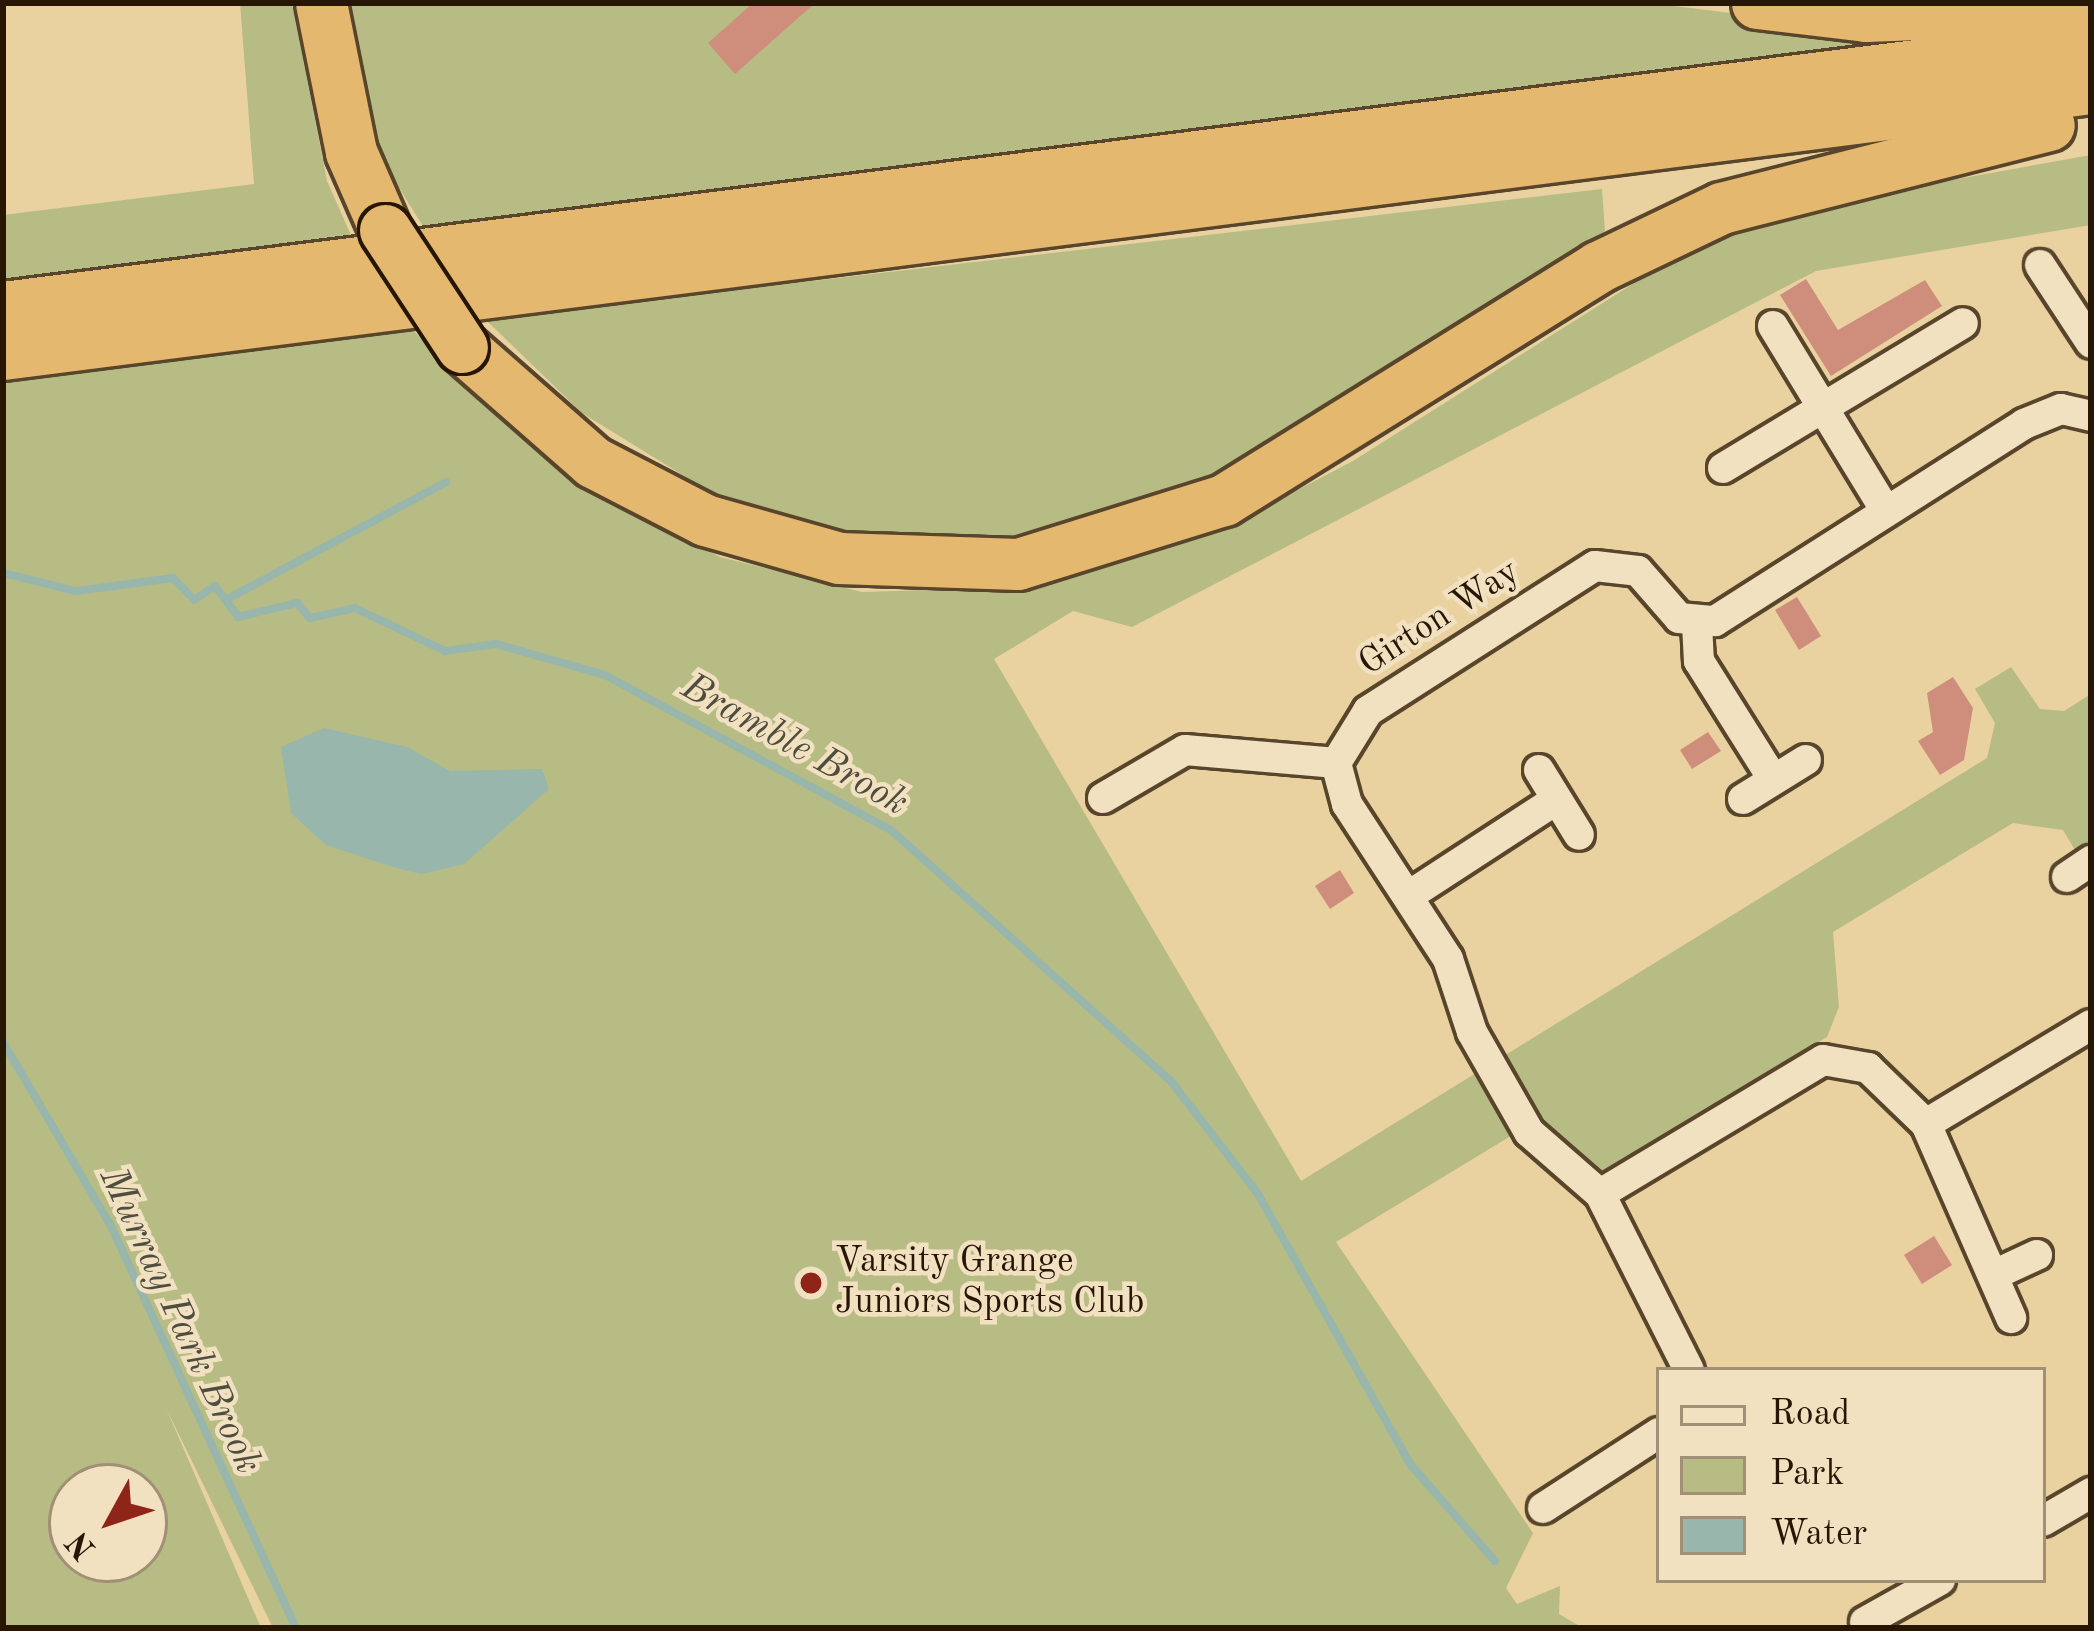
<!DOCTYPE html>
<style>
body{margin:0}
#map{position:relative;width:2094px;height:1631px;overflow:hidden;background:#ead1a0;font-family:"Old Standard TT",serif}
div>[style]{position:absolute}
.green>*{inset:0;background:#b6bc84}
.water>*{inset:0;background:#98b6ab}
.stream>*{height:8px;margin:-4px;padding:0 4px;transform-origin:4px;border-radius:4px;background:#98b6ab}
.building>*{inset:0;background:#cf8e7b}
.roads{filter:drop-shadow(3px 0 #58452b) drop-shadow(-3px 0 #58452b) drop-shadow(0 3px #58452b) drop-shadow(0 -3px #58452b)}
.minor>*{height:30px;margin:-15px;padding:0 15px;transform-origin:15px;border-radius:15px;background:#f1e1c1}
.trunk>*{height:51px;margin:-25.5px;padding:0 25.5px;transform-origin:25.5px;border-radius:25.5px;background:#e5b870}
.bridges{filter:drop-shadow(3px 0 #281604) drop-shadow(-3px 0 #281604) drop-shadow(0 3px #281604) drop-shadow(0 -3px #281604)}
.trunk-bridge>*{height:51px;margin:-25.5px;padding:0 25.5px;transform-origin:25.5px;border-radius:25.5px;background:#e5b870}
.dots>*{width:33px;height:33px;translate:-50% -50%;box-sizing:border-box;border:6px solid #f1e1c1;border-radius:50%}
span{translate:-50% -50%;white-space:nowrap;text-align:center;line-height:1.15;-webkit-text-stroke:9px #f1e1c1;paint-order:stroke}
.street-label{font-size:36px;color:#281604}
.poi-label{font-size:36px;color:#281604}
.left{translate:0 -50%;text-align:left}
.water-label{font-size:39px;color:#4f4e3e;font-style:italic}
.frame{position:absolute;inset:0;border:6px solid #281604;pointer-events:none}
.legend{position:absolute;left:1656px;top:1367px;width:390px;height:216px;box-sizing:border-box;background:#f1e1c1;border:3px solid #a19075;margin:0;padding:15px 21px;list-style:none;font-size:36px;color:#281604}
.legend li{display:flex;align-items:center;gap:24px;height:60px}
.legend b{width:60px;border:3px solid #a19075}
.north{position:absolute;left:48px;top:1463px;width:120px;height:120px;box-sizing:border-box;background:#f1e1c1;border:3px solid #a19075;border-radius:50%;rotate:230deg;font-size:33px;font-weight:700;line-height:48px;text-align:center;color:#281604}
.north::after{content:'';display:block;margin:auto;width:42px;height:54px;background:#8f2418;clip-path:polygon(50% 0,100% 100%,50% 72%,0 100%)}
</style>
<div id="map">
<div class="green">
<div style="clip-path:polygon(240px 3px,292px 3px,327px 181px,354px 242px,3px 287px,3px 215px,254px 184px)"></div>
<div style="clip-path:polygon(343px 3px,1650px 3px,1919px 36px,1920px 48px,431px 239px,371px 143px)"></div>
<div style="clip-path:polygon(evenodd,2091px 155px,2091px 225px,1816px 271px,1132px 627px,1073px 611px,994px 659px,1301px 1181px,1987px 758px,1995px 723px,1975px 689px,2011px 667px,2040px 709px,2064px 711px,2091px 694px,2091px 841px,2075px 850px,2063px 830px,2013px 823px,1833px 932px,1839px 1007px,1827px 1037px,1604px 1176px,1583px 1171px,1542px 1117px,1336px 1242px,1533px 1533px,1506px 1588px,1517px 1604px,1560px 1586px,1559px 1614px,1583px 1628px,273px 1628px,166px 1408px,261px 1628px,3px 1628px,3px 378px,414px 331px,468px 391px,593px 493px,720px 557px,862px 592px,1023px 587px,1213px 534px,1353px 461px,1707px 237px,1785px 210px,2091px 155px,72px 1487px,144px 1487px,144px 1559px,72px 1559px,72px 1487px)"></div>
<div style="clip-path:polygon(1602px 189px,1605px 231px,1572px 256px,1240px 468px,1010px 540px,875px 541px,741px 511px,582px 413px,485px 319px)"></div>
</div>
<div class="water">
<div style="clip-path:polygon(324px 728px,407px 747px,450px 771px,542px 769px,549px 789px,464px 864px,421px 874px,386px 865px,326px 845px,291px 813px,281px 747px)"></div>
</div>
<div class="stream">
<div style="left:3px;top:573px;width:75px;rotate:13.9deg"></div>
<div style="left:76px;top:591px;width:98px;rotate:-7.6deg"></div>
<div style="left:173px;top:578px;width:30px;rotate:46deg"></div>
<div style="left:194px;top:600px;width:25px;rotate:-34deg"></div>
<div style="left:215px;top:586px;width:39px;rotate:53deg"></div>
<div style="left:238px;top:617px;width:61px;rotate:-13.3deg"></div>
<div style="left:297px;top:603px;width:20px;rotate:49deg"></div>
<div style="left:310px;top:618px;width:46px;rotate:-12.5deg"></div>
<div style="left:355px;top:608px;width:100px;rotate:25.5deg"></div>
<div style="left:445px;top:651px;width:51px;rotate:-7.8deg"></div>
<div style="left:496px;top:644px;width:113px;rotate:15.9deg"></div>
<div style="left:605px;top:675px;width:325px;rotate:28.5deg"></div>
<div style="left:891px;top:830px;width:375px;rotate:41.9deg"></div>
<div style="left:1170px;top:1080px;width:144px;rotate:52.3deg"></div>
<div style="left:1258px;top:1194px;width:310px;rotate:60.6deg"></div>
<div style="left:1410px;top:1464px;width:129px;rotate:48.8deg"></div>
<div style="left:231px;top:597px;width:244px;rotate:-28.1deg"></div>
<div style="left:3px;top:1042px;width:213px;rotate:59.6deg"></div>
<div style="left:111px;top:1226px;width:443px;rotate:65.3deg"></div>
</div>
<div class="building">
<div style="clip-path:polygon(753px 3px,815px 3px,735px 74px,708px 43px)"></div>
<div style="clip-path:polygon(1806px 279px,1838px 330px,1925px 280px,1942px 306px,1831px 376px,1780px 295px)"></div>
<div style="clip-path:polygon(1797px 597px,1821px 636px,1799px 650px,1775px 610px)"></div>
<div style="clip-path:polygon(1953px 677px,1973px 708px,1964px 760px,1940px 775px,1918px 741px,1933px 732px,1927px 693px)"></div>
<div style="clip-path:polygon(1708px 732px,1721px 751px,1692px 769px,1680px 750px)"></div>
<div style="clip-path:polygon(1340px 870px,1354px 893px,1330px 909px,1315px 886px)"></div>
<div style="clip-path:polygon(1934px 1236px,1952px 1265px,1922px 1284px,1904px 1255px)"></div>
</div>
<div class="roads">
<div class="minor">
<div style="left:2040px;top:265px;width:93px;rotate:56.8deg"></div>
<div style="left:1773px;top:326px;width:217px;rotate:58.6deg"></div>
<div style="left:1723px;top:468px;width:280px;rotate:-31.1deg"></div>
<div style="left:1697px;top:624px;width:37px;rotate:87deg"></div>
<div style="left:1699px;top:661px;width:139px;rotate:57.9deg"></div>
<div style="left:1539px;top:770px;width:76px;rotate:58.4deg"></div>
<div style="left:1103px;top:798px;width:95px;rotate:-30.3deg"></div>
<div style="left:1185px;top:750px;width:152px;rotate:4.9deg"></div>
<div style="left:1743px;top:799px;width:74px;rotate:-31.8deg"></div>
<div style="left:2067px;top:877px;width:29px;rotate:-34deg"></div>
<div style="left:1410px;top:895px;width:174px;rotate:-33.1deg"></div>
<div style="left:1926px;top:1124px;width:212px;rotate:66.3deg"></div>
<div style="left:1600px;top:1194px;width:260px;rotate:-31deg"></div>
<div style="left:1823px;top:1060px;width:46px;rotate:10.1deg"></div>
<div style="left:1868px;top:1068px;width:81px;rotate:44deg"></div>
<div style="left:1926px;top:1124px;width:192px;rotate:-31deg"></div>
<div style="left:1998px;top:1273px;width:43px;rotate:-24.8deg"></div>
<div style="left:1689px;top:1370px;width:197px;rotate:-116.8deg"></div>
<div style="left:1600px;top:1194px;width:94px;rotate:-138.9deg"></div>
<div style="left:1529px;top:1132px;width:115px;rotate:-119.7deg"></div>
<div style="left:1472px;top:1032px;width:77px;rotate:-108.2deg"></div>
<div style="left:1448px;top:959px;width:185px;rotate:-123.1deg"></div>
<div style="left:1347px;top:804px;width:42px;rotate:-105deg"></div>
<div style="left:1336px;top:763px;width:61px;rotate:-58.4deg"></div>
<div style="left:1368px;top:711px;width:269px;rotate:-32.6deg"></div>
<div style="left:1595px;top:566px;width:43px;rotate:6.6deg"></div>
<div style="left:1638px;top:571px;width:62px;rotate:48.9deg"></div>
<div style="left:1679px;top:618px;width:36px;rotate:5deg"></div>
<div style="left:1715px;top:621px;width:366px;rotate:-32.5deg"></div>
<div style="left:2024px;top:424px;width:40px;rotate:-22deg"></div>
<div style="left:2061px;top:409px;width:31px;rotate:13deg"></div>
<div style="left:1543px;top:1508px;width:138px;rotate:-32.9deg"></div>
<div style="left:2043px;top:1521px;width:56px;rotate:-30.3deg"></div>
<div style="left:1865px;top:1622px;width:86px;rotate:-29.2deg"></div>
</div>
<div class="trunk">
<div style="left:321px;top:3px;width:152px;rotate:78.6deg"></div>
<div style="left:351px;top:152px;width:85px;rotate:66.4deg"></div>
<div style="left:1757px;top:3px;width:110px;rotate:6.8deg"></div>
<div style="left:1866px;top:16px;width:225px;rotate:-2.3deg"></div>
<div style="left:3px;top:307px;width:2105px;rotate:-7.21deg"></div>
<div style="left:462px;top:347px;width:174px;rotate:41.3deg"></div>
<div style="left:593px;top:462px;width:126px;rotate:27.4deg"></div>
<div style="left:705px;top:520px;width:139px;rotate:15.8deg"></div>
<div style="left:839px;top:558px;width:179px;rotate:1.9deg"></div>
<div style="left:1018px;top:564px;width:216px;rotate:-17.3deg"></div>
<div style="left:1224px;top:500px;width:441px;rotate:-31.9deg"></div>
<div style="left:1598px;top:267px;width:136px;rotate:-25.6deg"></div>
<div style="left:1721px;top:208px;width:338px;rotate:-14.2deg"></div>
<div style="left:3px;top:354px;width:2105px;rotate:-7.26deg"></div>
</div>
</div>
<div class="bridges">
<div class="trunk-bridge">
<div style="left:385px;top:230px;width:140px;rotate:56.7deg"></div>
</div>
</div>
<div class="dots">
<div style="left:811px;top:1283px;background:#8f2418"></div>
</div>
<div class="street-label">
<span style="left:1440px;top:619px;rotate:-33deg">Girton Way</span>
</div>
<div class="poi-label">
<span class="left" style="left:835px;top:1283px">Varsity Grange<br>Juniors Sports Club</span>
</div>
<div class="water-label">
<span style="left:794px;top:746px;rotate:29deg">Bramble Brook</span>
<span style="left:179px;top:1321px;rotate:65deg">Murray Park Brook</span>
</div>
<div class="frame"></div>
<ul class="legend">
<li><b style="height:15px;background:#f1e1c1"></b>Road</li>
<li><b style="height:33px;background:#b6bc84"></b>Park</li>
<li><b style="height:33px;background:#98b6ab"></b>Water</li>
</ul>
<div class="north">N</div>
</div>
